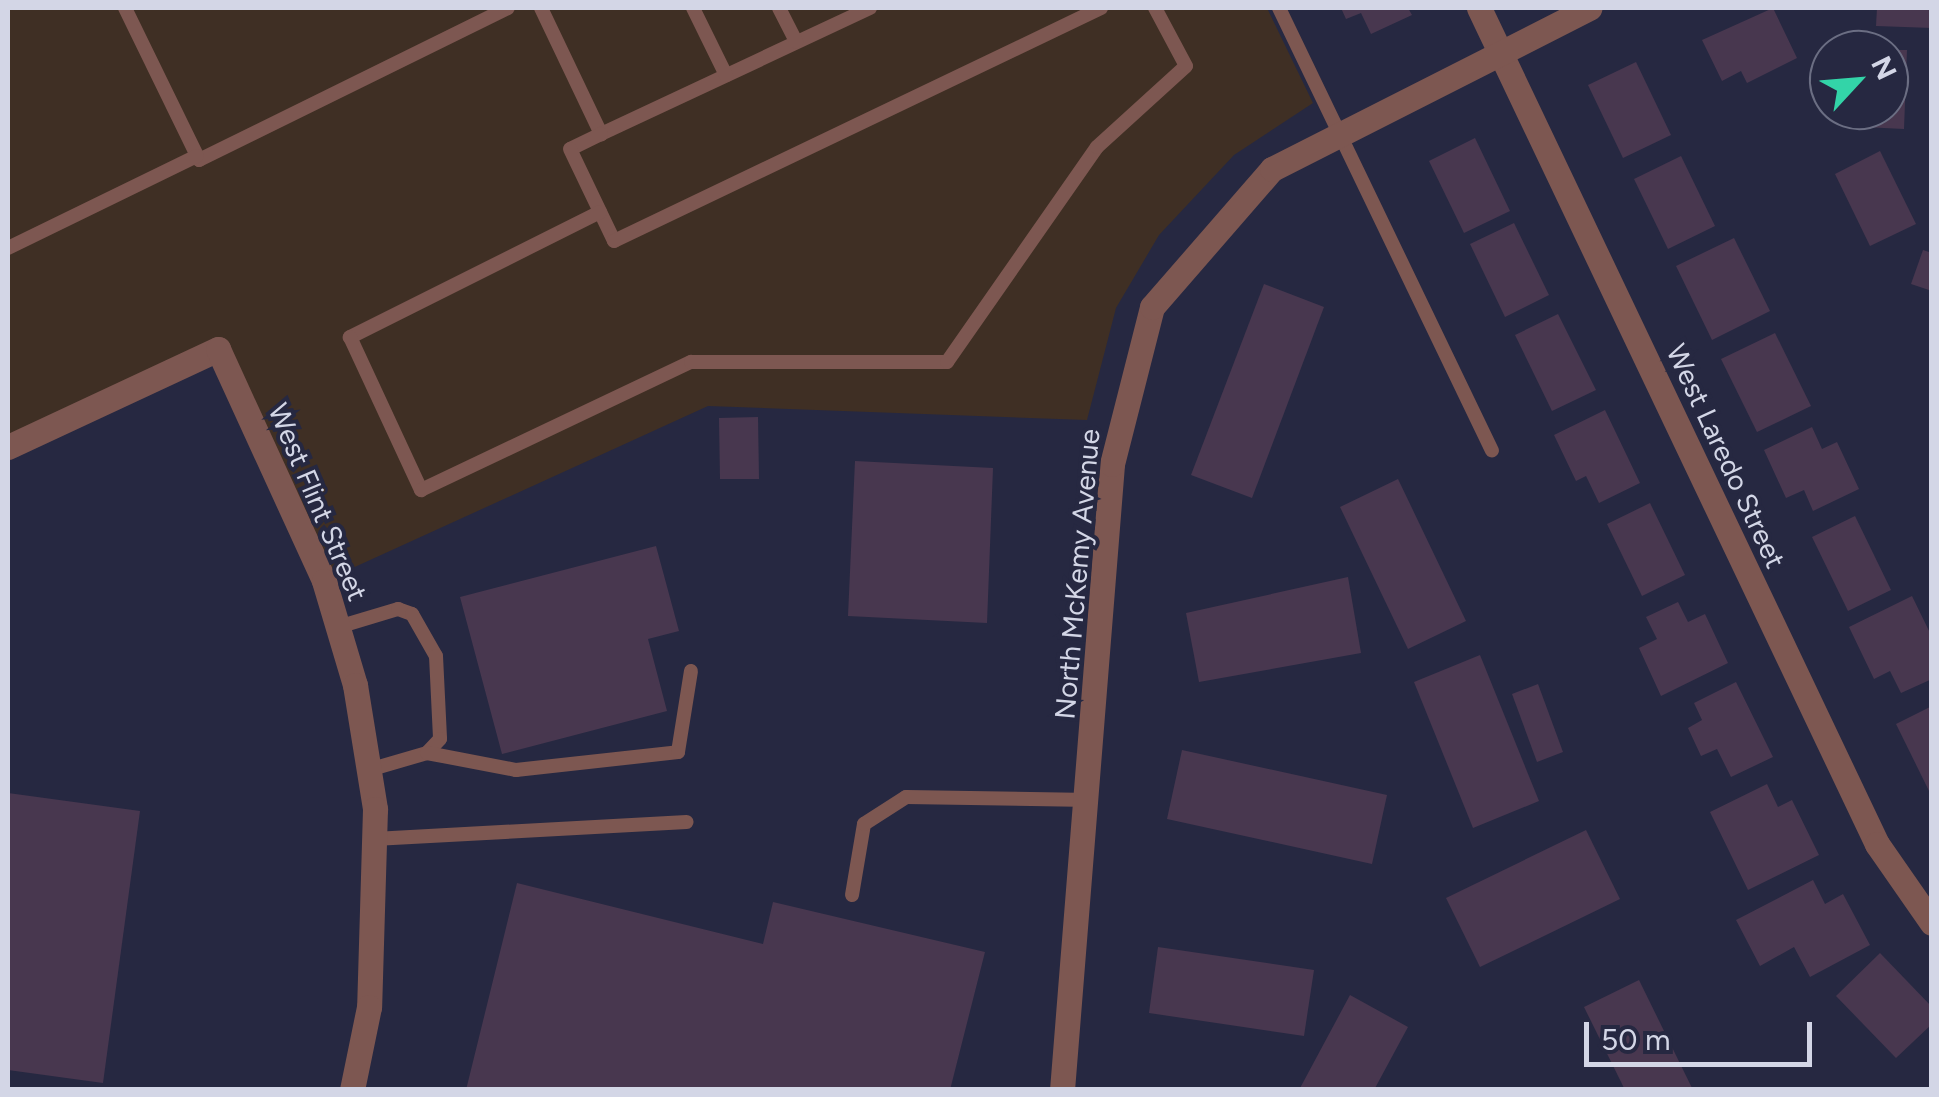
<!DOCTYPE html>
<style>
body{margin:0}
#map{position:relative;width:1939px;height:1097px;overflow:hidden;background:#262841;font-family:Figtree,sans-serif}
div>[style]{position:absolute}
.industrial>*{inset:0;background:#3f2f24}
.building>*{inset:0;background:#48374f}
.service>*{height:14px;margin:-7px;padding:0 7px;transform-origin:7px;border-radius:7px;background:#7d5751}
.minor>*{height:25px;margin:-12.5px;padding:0 12.5px;transform-origin:12.5px;border-radius:12.5px;background:#7d5751}
span{translate:-50% -50%;white-space:nowrap;text-align:center;line-height:1.15;-webkit-text-stroke:8px #262841;paint-order:stroke}
.street-label{font-size:28px;color:#d3d6e6}
.frame{position:absolute;inset:0;border:10px solid #d3d6e6;pointer-events:none}
.north{position:absolute;left:1809px;top:30px;width:100px;height:100px;box-sizing:border-box;background:#262841;border:2px solid #6b6e83;border-radius:50%;rotate:64deg;font-size:28px;font-weight:700;line-height:40px;text-align:center;color:#d3d6e6}
.north::after{content:'';display:block;margin:auto;width:35px;height:45px;background:#33d4a8;clip-path:polygon(50% 0,100% 100%,50% 72%,0 100%)}
.scale{position:absolute;left:1584px;top:1022px;width:228px;height:45px;box-sizing:border-box;border:5px solid #d3d6e6;border-top:0;padding-left:12px;font-size:30px;line-height:35px;white-space:nowrap;color:#d3d6e6;-webkit-text-stroke:8px #262841;paint-order:stroke}
</style>
<div id="map">
<div class="industrial">
<div style="clip-path:polygon(8px 8px,1267px 8px,1313px 103px,1234px 155px,1159px 235px,1116px 308px,1087px 420px,708px 406px,324px 581px,218px 350px,8px 447px)"></div>
</div>
<div class="building">
<div style="clip-path:polygon(1341px 8px,1408px 8px,1412px 15px,1371px 34px,1361px 13px,1346px 19px)"></div>
<div style="clip-path:polygon(1773px 8px,1797px 58px,1747px 83px,1741px 71px,1722px 81px,1702px 40px)"></div>
<div style="clip-path:polygon(1877px 8px,1932px 8px,1932px 28px,1876px 26px)"></div>
<div style="clip-path:polygon(1889px 50px,1907px 50px,1904px 129px,1864px 127px,1865px 110px,1889px 110px)"></div>
<div style="clip-path:polygon(1636px 62px,1671px 135px,1623px 158px,1588px 85px)"></div>
<div style="clip-path:polygon(1475px 138px,1510px 211px,1464px 233px,1429px 161px)"></div>
<div style="clip-path:polygon(1880px 151px,1916px 224px,1870px 246px,1835px 174px)"></div>
<div style="clip-path:polygon(1681px 156px,1715px 226px,1668px 249px,1634px 179px)"></div>
<div style="clip-path:polygon(1514px 223px,1549px 295px,1505px 317px,1470px 244px)"></div>
<div style="clip-path:polygon(1734px 238px,1770px 311px,1712px 340px,1676px 266px)"></div>
<div style="clip-path:polygon(1923px 250px,1932px 253px,1932px 291px,1911px 284px)"></div>
<div style="clip-path:polygon(1264px 284px,1324px 307px,1252px 498px,1191px 475px)"></div>
<div style="clip-path:polygon(1558px 314px,1596px 390px,1552px 411px,1515px 335px)"></div>
<div style="clip-path:polygon(1775px 333px,1811px 406px,1757px 432px,1721px 359px)"></div>
<div style="clip-path:polygon(1605px 410px,1640px 483px,1599px 503px,1586px 476px,1576px 481px,1554px 435px)"></div>
<div style="clip-path:polygon(758px 417px,759px 479px,720px 479px,719px 418px)"></div>
<div style="clip-path:polygon(1812px 427px,1822px 449px,1837px 442px,1859px 489px,1813px 511px,1804px 490px,1786px 498px,1764px 450px)"></div>
<div style="clip-path:polygon(855px 461px,993px 468px,987px 623px,848px 616px)"></div>
<div style="clip-path:polygon(1398px 479px,1466px 621px,1408px 649px,1340px 507px)"></div>
<div style="clip-path:polygon(1650px 503px,1685px 575px,1642px 596px,1607px 524px)"></div>
<div style="clip-path:polygon(1855px 516px,1891px 590px,1848px 611px,1812px 537px)"></div>
<div style="clip-path:polygon(656px 546px,679px 631px,648px 639px,667px 711px,502px 754px,460px 597px)"></div>
<div style="clip-path:polygon(1348px 577px,1361px 653px,1199px 682px,1186px 613px)"></div>
<div style="clip-path:polygon(1912px 596px,1932px 637px,1932px 679px,1901px 693px,1890px 671px,1874px 679px,1849px 627px)"></div>
<div style="clip-path:polygon(1678px 602px,1688px 622px,1705px 614px,1728px 663px,1661px 696px,1639px 648px,1657px 639px,1646px 617px)"></div>
<div style="clip-path:polygon(1480px 655px,1539px 801px,1473px 828px,1414px 682px)"></div>
<div style="clip-path:polygon(1736px 682px,1773px 757px,1731px 777px,1717px 749px,1701px 756px,1688px 728px,1702px 720px,1694px 703px)"></div>
<div style="clip-path:polygon(1538px 684px,1563px 752px,1537px 762px,1512px 694px)"></div>
<div style="clip-path:polygon(1932px 706px,1932px 797px,1896px 724px)"></div>
<div style="clip-path:polygon(1182px 750px,1387px 795px,1372px 864px,1167px 819px)"></div>
<div style="clip-path:polygon(1767px 784px,1778px 807px,1792px 800px,1819px 855px,1748px 890px,1710px 812px)"></div>
<div style="clip-path:polygon(8px 793px,140px 811px,103px 1083px,8px 1070px)"></div>
<div style="clip-path:polygon(1586px 830px,1620px 899px,1480px 967px,1446px 898px)"></div>
<div style="clip-path:polygon(1813px 880px,1825px 904px,1843px 894px,1870px 945px,1810px 977px,1794px 947px,1760px 966px,1736px 920px)"></div>
<div style="clip-path:polygon(517px 883px,763px 944px,773px 902px,985px 952px,950px 1090px,466px 1090px)"></div>
<div style="clip-path:polygon(1158px 947px,1314px 970px,1304px 1036px,1149px 1013px)"></div>
<div style="clip-path:polygon(1880px 953px,1932px 1007px,1932px 1024px,1896px 1058px,1836px 996px)"></div>
<div style="clip-path:polygon(1639px 980px,1693px 1090px,1625px 1090px,1584px 1007px)"></div>
<div style="clip-path:polygon(1350px 995px,1408px 1027px,1374px 1090px,1299px 1090px)"></div>
</div>
<div class="service">
<div style="left:125px;top:8px;width:169px;rotate:64deg"></div>
<div style="left:199px;top:160px;width:344px;rotate:-26.2deg"></div>
<div style="left:541px;top:8px;width:140px;rotate:64.5deg"></div>
<div style="left:601px;top:134px;width:297px;rotate:-25.1deg"></div>
<div style="left:693px;top:8px;width:75px;rotate:63.8deg"></div>
<div style="left:779px;top:8px;width:38px;rotate:63deg"></div>
<div style="left:1279px;top:8px;width:491px;rotate:64.3deg"></div>
<div style="left:601px;top:134px;width:34px;rotate:154deg"></div>
<div style="left:570px;top:149px;width:102px;rotate:64.4deg"></div>
<div style="left:614px;top:241px;width:540px;rotate:-25.57deg"></div>
<div style="left:600px;top:212px;width:280px;rotate:153.4deg"></div>
<div style="left:350px;top:337px;width:169px;rotate:65.1deg"></div>
<div style="left:421px;top:490px;width:299px;rotate:-25.4deg"></div>
<div style="left:691px;top:362px;width:256px"></div>
<div style="left:947px;top:362px;width:262px;rotate:-55.1deg"></div>
<div style="left:1097px;top:147px;width:120px;rotate:-42.3deg"></div>
<div style="left:1186px;top:66px;width:66px;rotate:-118.1deg"></div>
<div style="left:8px;top:248px;width:210px;rotate:-26deg"></div>
<div style="left:338px;top:627px;width:63px;rotate:-16.7deg"></div>
<div style="left:398px;top:609px;width:15px;rotate:20deg"></div>
<div style="left:412px;top:614px;width:48px;rotate:60.3deg"></div>
<div style="left:436px;top:656px;width:83px;rotate:87.2deg"></div>
<div style="left:440px;top:739px;width:19px;rotate:133deg"></div>
<div style="left:427px;top:753px;width:60px;rotate:163.7deg"></div>
<div style="left:427px;top:753px;width:91px;rotate:10.8deg"></div>
<div style="left:516px;top:770px;width:163px;rotate:-6.3deg"></div>
<div style="left:678px;top:752px;width:82px;rotate:-80.9deg"></div>
<div style="left:374px;top:839px;width:313px;rotate:-3.1deg"></div>
<div style="left:852px;top:895px;width:72px;rotate:-80.4deg"></div>
<div style="left:864px;top:824px;width:50px;rotate:-32.7deg"></div>
<div style="left:906px;top:797px;width:185px;rotate:0.9deg"></div>
</div>
<div class="minor">
<div style="left:1479px;top:8px;width:926px;rotate:64.54deg"></div>
<div style="left:1877px;top:844px;width:96px;rotate:55.2deg"></div>
<div style="left:8px;top:447px;width:232px;rotate:-25deg"></div>
<div style="left:218px;top:349px;width:255px;rotate:65.4deg"></div>
<div style="left:324px;top:581px;width:109px;rotate:73.4deg"></div>
<div style="left:355px;top:685px;width:126px;rotate:80.8deg"></div>
<div style="left:375px;top:809px;width:198px;rotate:91.7deg"></div>
<div style="left:369px;top:1007px;width:85px;rotate:101.6deg"></div>
<div style="left:1062px;top:1090px;width:628px;rotate:-85.43deg"></div>
<div style="left:1112px;top:464px;width:162px;rotate:-75.7deg"></div>
<div style="left:1152px;top:307px;width:183px;rotate:-49deg"></div>
<div style="left:1272px;top:169px;width:356px;rotate:-26.9deg"></div>
</div>
<div class="street-label">
<span style="left:1726px;top:456px;rotate:65deg">West Laredo Street</span>
<span style="left:318px;top:502px;rotate:67deg">West Flint Street</span>
<span style="left:1077px;top:574px;rotate:-85deg">North McKemy Avenue</span>
</div>
<div class="frame"></div>
<div class="north">N</div>
<div class="scale">50 m</div>
</div>
